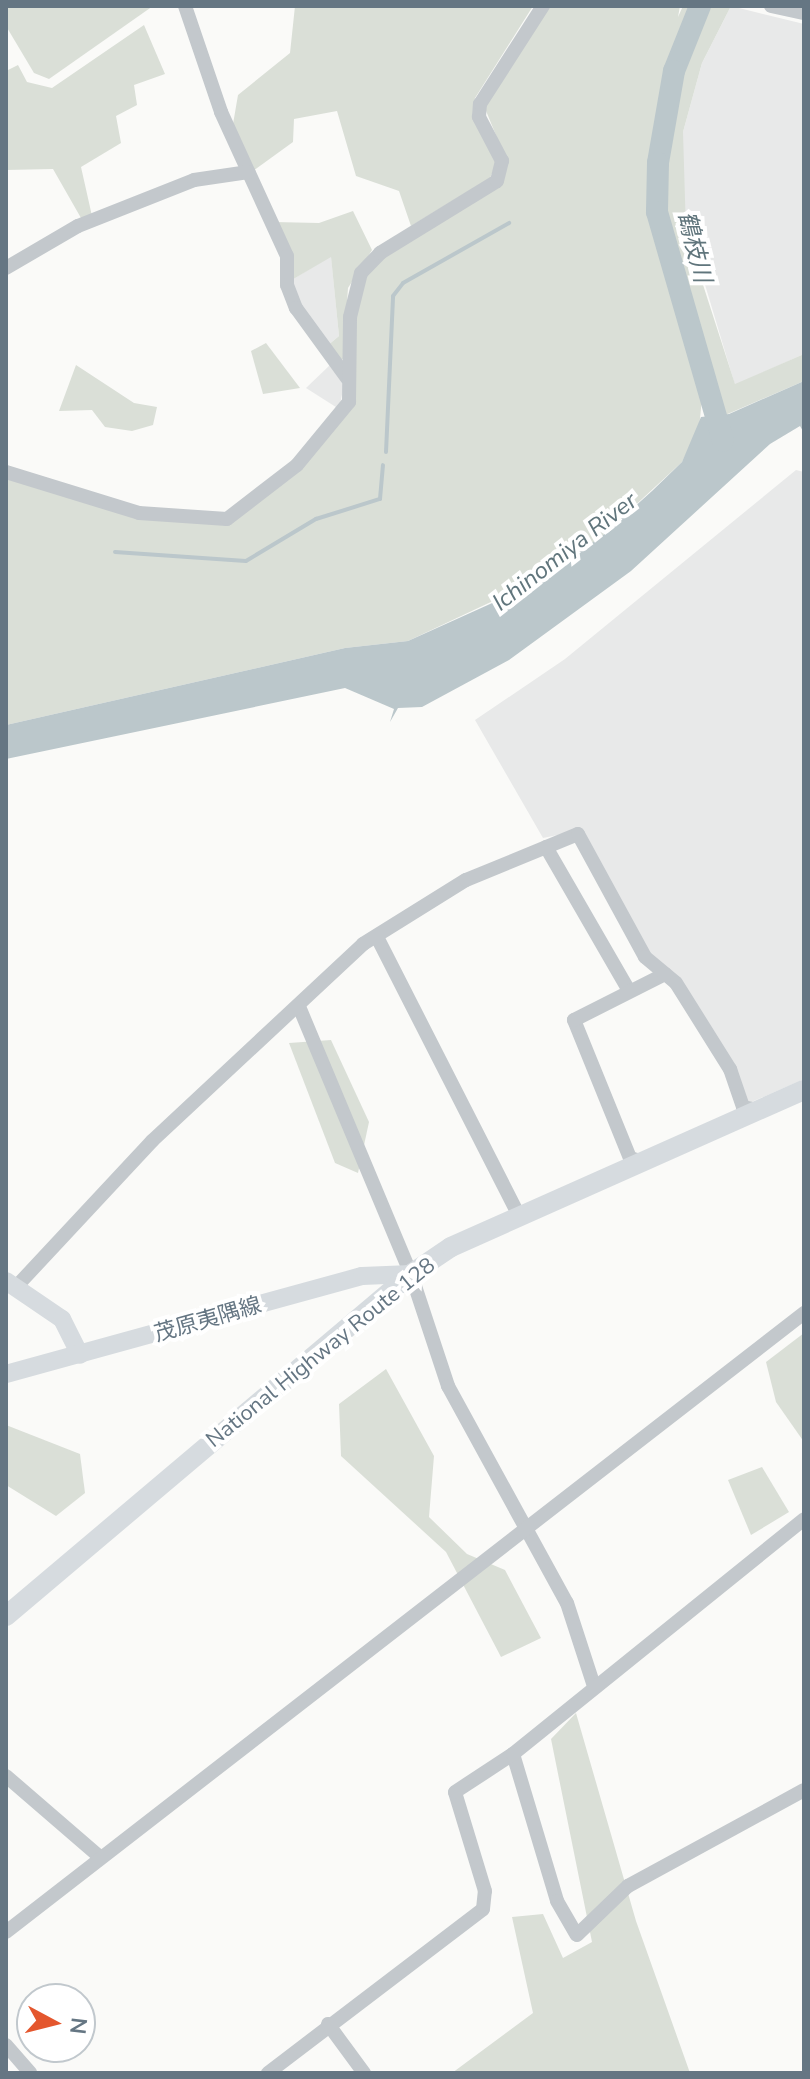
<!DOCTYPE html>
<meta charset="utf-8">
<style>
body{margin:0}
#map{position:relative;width:810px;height:2079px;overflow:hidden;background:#fafaf8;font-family:"Nunito Sans","Noto Sans JP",sans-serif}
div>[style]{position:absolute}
.built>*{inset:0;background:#e8e9e9}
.green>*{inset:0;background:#dadfd7}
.water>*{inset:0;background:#bbc7cb}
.stream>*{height:4px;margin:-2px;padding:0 2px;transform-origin:2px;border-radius:2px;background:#bbc7cb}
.river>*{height:22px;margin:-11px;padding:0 11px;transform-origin:11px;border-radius:11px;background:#bbc7cb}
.minor>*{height:14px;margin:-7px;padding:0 7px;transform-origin:7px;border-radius:7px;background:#c3c8cc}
.major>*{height:18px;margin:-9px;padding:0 9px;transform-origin:9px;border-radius:9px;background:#d6dbdf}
.highway>*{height:20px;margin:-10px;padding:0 10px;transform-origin:10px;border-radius:10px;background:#d6dbdf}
span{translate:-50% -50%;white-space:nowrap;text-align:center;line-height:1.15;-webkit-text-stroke:8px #fff;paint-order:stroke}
.street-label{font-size:22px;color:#657683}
.water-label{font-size:24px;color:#60757c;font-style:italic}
.frame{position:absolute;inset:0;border:8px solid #657683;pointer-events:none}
.north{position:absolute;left:16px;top:1983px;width:80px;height:80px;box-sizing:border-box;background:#fff;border:2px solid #c1c8cd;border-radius:50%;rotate:97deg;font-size:22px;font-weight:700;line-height:32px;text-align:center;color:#657683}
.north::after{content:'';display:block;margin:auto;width:28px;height:36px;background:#e4572e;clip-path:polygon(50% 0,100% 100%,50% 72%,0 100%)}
</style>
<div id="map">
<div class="built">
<div style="clip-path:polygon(731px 6px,804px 24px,804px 354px,735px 385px,683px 211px,683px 132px,702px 63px)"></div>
<div style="clip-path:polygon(331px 256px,339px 336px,327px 346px,298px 305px,290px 281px)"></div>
<div style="clip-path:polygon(331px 364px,344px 385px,339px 409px,306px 388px)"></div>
<div style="clip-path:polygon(796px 470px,804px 472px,804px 1079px,747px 1104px,669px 973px,651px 959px,582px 830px,543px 838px,475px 720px,565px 659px)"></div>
</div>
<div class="green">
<div style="clip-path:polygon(6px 6px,153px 6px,49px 79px,34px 73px,6px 26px)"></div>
<div style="clip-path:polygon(295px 6px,533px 6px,475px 98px,473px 112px,497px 162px,490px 178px,411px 226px,399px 191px,356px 176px,337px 111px,294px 119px,293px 142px,253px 171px,233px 124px,238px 95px,290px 53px)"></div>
<div style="clip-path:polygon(547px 6px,680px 6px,678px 17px,683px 6px,697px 6px,670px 74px,653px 171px,658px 232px,702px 398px,699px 429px,682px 462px,601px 537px,546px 576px,408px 641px,345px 648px,6px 725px,6px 475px,136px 516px,227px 524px,353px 406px,352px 326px,371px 262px,493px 190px,507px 162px,484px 106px)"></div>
<div style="clip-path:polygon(703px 6px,731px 6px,702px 63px,683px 132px,686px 232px,735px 384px,804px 354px,804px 381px,723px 416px,711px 403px,660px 211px,668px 109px)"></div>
<div style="clip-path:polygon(144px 25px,165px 74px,134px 85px,137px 105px,116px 116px,121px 143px,81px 167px,92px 216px,81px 218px,53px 169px,6px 170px,6px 71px,18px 65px,27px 82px,52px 88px)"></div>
<div style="clip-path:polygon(353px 211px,372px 250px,348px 288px,343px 359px,337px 361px,327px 346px,339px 336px,331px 257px,290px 281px,274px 222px,319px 223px)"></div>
<div style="clip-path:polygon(266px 343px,300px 388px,263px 394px,251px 351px)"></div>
<div style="clip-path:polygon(76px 365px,134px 403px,157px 407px,153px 425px,132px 431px,105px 427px,92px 410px,59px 411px)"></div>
<div style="clip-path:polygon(331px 1040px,369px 1122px,358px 1173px,335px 1163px,289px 1043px)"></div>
<div style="clip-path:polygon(804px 1333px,804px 1442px,776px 1402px,766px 1362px)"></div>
<div style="clip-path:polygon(386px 1369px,434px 1456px,429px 1517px,467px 1554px,505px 1570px,541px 1638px,501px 1657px,446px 1552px,341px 1456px,339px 1404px)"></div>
<div style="clip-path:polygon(6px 1425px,80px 1454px,85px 1493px,56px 1516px,6px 1485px)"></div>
<div style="clip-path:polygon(762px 1467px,789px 1512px,751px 1535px,728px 1480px)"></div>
<div style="clip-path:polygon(576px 1713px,636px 1921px,690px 2073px,452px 2073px,533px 2013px,512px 1917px,543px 1914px,563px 1958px,592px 1942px,551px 1739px)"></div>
</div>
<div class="water">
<div style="clip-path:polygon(804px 381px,804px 433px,800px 426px,770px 444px,631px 571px,509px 660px,422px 707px,398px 708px,390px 722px,394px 709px,345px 688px,6px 759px,6px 725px,345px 648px,408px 641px,512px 594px,601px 537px,652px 491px,682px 462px,701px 417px,729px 414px)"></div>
</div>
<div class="stream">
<div style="left:386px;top:452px;width:156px;rotate:-87.4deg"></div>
<div style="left:393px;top:296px;width:16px;rotate:-52deg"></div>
<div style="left:403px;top:283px;width:122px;rotate:-29.5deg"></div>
<div style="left:115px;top:552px;width:131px;rotate:3.9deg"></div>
<div style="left:246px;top:561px;width:82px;rotate:-31deg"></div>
<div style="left:316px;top:519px;width:67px;rotate:-17.4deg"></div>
<div style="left:380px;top:499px;width:34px;rotate:-85deg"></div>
</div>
<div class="river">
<div style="left:700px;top:6px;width:70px;rotate:111.8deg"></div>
<div style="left:674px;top:71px;width:93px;rotate:99.9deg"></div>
<div style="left:658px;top:163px;width:49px;rotate:91.2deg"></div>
<div style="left:657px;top:212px;width:238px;rotate:73.9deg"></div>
</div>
<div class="minor">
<div style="left:185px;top:6px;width:112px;rotate:71.2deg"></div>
<div style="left:221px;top:112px;width:158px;rotate:65.4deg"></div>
<div style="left:287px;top:256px;width:29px;rotate:90deg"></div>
<div style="left:287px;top:285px;width:25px;rotate:69deg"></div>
<div style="left:296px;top:308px;width:87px;rotate:53.9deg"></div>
<div style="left:771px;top:6px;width:34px;rotate:12deg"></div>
<div style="left:6px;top:268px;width:83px;rotate:-30.3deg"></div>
<div style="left:78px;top:226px;width:125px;rotate:-21.6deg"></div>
<div style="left:194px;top:180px;width:55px;rotate:-8.4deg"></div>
<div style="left:6px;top:472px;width:139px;rotate:17.1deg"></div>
<div style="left:139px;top:513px;width:88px;rotate:3.9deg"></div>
<div style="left:227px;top:519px;width:88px;rotate:-37.6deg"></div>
<div style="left:297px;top:465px;width:82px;rotate:-50.5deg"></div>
<div style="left:349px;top:402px;width:85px;rotate:-89.3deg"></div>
<div style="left:350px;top:317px;width:45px;rotate:-76deg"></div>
<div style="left:361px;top:273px;width:28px;rotate:-46deg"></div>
<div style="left:380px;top:253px;width:137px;rotate:-31.6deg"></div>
<div style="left:497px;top:181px;width:21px;rotate:-76deg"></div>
<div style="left:502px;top:161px;width:50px;rotate:-117.6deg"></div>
<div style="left:479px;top:117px;width:13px;rotate:-86deg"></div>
<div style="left:480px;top:104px;width:117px;rotate:-57.3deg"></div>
<div style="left:546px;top:847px;width:166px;rotate:60deg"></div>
<div style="left:377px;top:937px;width:311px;rotate:63deg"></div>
<div style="left:300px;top:1009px;width:287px;rotate:67.3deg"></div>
<div style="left:411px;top:1274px;width:118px;rotate:71.7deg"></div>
<div style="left:448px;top:1386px;width:247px;rotate:61.3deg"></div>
<div style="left:567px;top:1603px;width:87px;rotate:72deg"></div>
<div style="left:641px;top:1161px;width:11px;rotate:-165deg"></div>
<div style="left:630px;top:1158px;width:149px;rotate:-112.1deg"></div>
<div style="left:574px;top:1020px;width:102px;rotate:-26.8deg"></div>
<div style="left:15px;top:1288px;width:201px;rotate:-47deg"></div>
<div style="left:152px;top:1141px;width:289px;rotate:-43deg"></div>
<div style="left:363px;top:944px;width:121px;rotate:-31.9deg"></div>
<div style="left:466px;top:880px;width:121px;rotate:-22.3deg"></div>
<div style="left:578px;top:834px;width:140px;rotate:61.4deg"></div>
<div style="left:645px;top:957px;width:40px;rotate:40deg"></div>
<div style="left:676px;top:983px;width:102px;rotate:57.9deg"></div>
<div style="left:730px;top:1069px;width:40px;rotate:71.1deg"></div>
<div style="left:743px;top:1107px;width:16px;rotate:11deg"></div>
<div style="left:513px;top:1754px;width:153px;rotate:73.3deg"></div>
<div style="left:557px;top:1901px;width:39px;rotate:60deg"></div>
<div style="left:577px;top:1935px;width:71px;rotate:-43.9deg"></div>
<div style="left:628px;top:1886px;width:200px;rotate:-28.6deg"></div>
<div style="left:6px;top:1776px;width:124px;rotate:40.8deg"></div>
<div style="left:6px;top:1932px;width:1010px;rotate:-37.8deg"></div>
<div style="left:328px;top:2024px;width:61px;rotate:53.7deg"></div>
<div style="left:6px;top:2045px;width:37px;rotate:49deg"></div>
<div style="left:268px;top:2073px;width:270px;rotate:-37.3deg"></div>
<div style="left:483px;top:1909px;width:18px;rotate:-84deg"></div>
<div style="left:485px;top:1891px;width:103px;rotate:-106.9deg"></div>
<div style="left:455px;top:1792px;width:69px;rotate:-33.2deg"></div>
<div style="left:513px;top:1754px;width:374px;rotate:-38.9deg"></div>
</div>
<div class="major">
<div style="left:6px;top:1281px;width:68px;rotate:34.2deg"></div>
<div style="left:62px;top:1319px;width:40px;rotate:63.4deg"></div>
<div style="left:6px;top:1374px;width:369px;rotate:-15.4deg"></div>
<div style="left:362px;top:1276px;width:49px;rotate:-2.3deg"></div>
</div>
<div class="highway">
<div style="left:6px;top:1616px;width:530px;rotate:-40.18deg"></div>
<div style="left:411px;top:1274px;width:48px;rotate:-34deg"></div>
<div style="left:451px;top:1247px;width:386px;rotate:-24deg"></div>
</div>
<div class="street-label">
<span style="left:208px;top:1320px;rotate:-16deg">茂原夷隅線</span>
<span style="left:321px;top:1353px;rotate:-39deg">National Highway Route 128</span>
</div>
<div class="water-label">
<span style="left:694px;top:247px;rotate:76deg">鶴枝川</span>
<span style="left:565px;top:552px;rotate:-38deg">Ichinomiya River</span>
</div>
<div class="frame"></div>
<div class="north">N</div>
</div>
